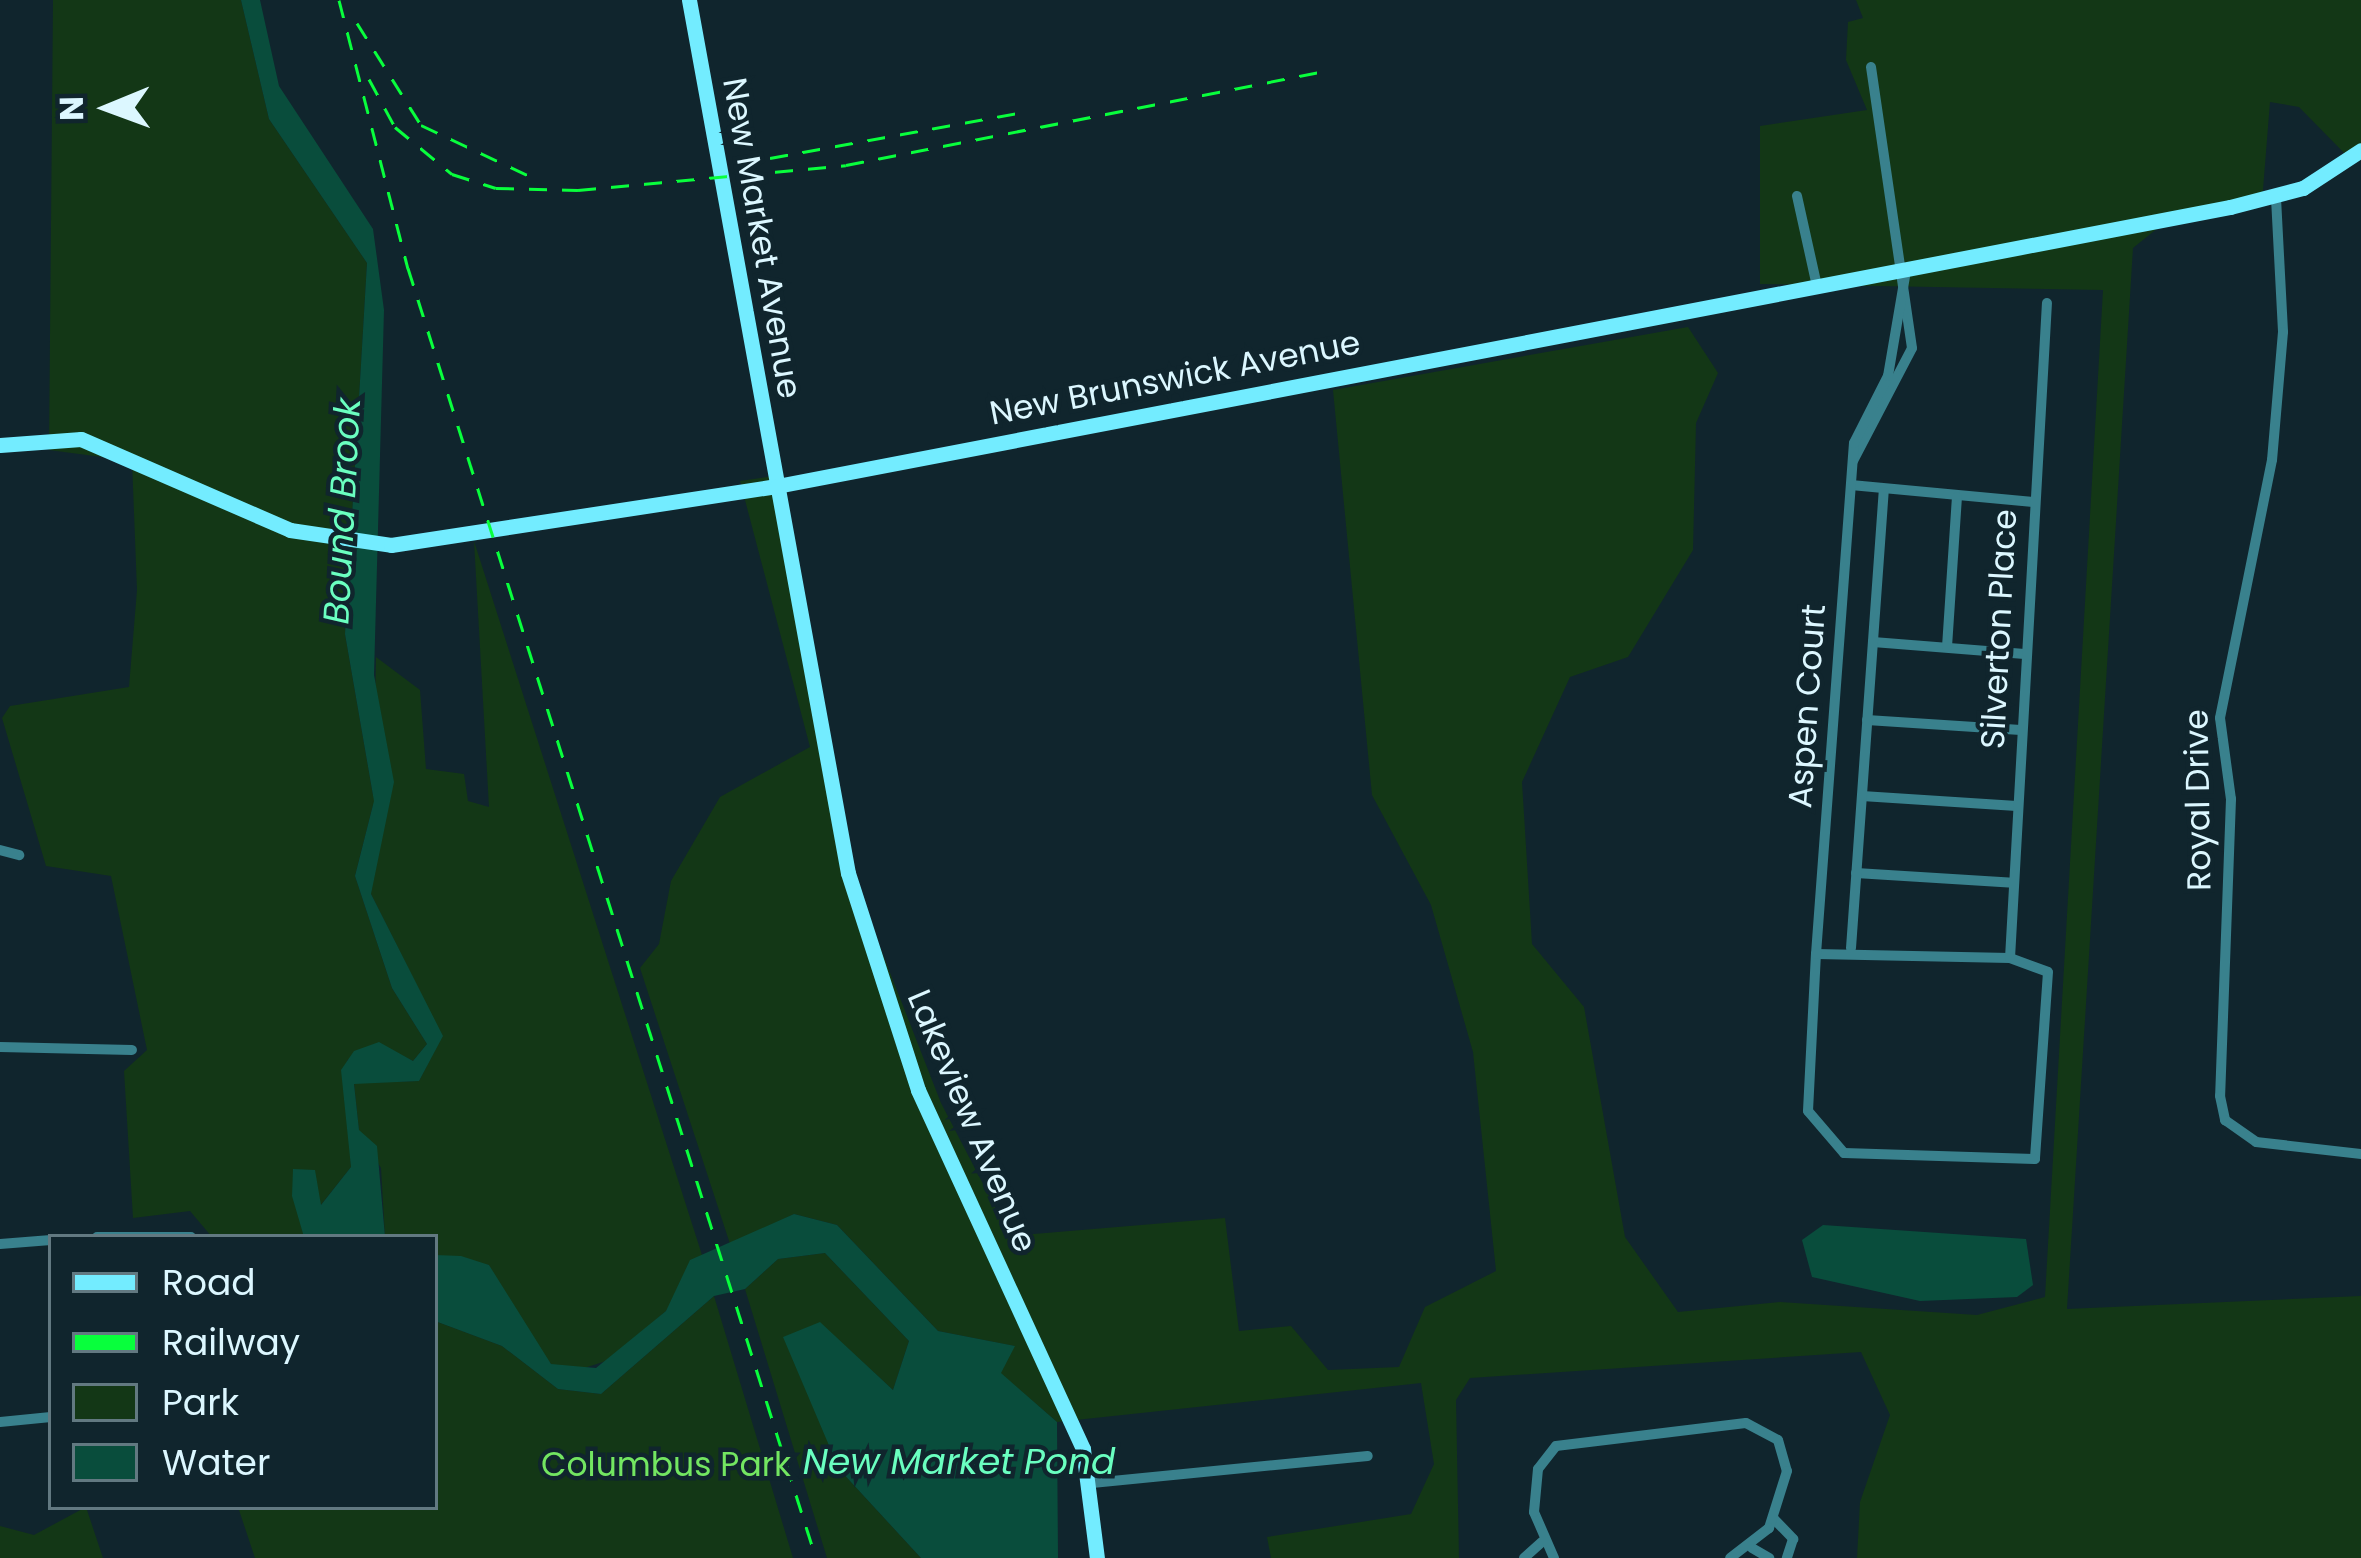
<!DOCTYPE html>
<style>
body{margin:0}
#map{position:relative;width:2361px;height:1558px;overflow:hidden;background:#10252d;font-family:Poppins,sans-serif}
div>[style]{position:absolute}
.green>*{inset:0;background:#133716}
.water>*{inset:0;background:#094d3c}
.street>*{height:10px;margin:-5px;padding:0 5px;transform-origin:5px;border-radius:5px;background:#39818d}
.secondary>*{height:15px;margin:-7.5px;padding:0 7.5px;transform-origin:7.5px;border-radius:7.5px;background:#73ecff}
.rail>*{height:3px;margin-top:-1.5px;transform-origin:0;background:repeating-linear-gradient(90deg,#08ff3c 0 18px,transparent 0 33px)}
span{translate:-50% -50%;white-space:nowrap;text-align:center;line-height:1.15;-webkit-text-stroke:9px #10252d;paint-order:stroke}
.street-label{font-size:33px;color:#dcf7ff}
.park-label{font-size:33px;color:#73e661}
.water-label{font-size:36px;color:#6affc0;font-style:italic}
.legend{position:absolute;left:48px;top:1234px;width:390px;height:276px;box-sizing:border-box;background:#10252d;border:3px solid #627981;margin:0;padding:15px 21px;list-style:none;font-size:36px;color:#dcf7ff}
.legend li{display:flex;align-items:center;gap:24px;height:60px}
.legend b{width:60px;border:3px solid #627981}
.north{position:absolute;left:48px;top:48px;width:120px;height:120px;-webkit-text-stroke:9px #10252d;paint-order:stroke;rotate:269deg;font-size:33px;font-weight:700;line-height:48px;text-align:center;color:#dcf7ff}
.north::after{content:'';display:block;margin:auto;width:42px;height:54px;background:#dcf7ff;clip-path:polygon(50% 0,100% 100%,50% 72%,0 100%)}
</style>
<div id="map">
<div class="green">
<div style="clip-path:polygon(53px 0,241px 0,269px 119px,367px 263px,345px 634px,374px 801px,355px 876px,392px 988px,427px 1044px,413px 1061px,390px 1049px,347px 1060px,351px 1167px,320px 1206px,294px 1169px,304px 1237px,212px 1237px,190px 1211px,133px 1218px,124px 1071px,147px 1050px,111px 876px,46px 866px,2px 718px,10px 706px,129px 687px,137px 590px,132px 461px,49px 450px)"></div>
<div style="clip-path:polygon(1856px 0,2361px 0,2361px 154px,2351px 160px,2299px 107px,2270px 102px,2262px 202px,2174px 215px,2133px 248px,2067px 1309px,2361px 1296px,2361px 1558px,1857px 1558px,1860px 1502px,1890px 1415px,1861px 1352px,1470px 1378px,1456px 1400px,1459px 1558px,1271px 1558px,1267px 1537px,1411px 1514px,1434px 1464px,1421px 1383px,1057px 1422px,1000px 1373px,1014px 1346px,938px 1331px,837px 1225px,794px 1214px,731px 1247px,640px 968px,659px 944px,671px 881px,720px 797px,810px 747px,740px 481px,780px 475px,855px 883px,941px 1103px,1010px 1236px,1225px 1218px,1239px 1331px,1291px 1326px,1328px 1370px,1399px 1367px,1425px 1307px,1496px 1271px,1473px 1052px,1431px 905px,1372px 795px,1333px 390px,1688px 327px,1718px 373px,1696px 423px,1693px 550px,1628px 657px,1570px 677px,1522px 782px,1532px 944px,1584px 1007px,1625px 1237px,1678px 1312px,1780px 1302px,1977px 1315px,2045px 1297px,2103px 290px,1760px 284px,1760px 126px,1867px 110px,1846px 60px,1848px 22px,1863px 18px)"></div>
<div style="clip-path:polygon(474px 541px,702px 1255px,666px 1311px,609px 1360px,575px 1371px,551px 1364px,523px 1330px,489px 1265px,435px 1255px,435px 1237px,385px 1237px,381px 1168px,359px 1131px,354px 1083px,419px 1081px,442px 1036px,371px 894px,376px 657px,420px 690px,426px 769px,464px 774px,468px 801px,489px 807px)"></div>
<div style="clip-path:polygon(825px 1253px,909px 1341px,893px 1390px,820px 1323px,839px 1469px,921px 1558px,827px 1558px,745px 1289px,778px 1259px)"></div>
<div style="clip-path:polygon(714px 1296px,793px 1558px,255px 1558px,238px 1507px,435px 1507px,435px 1321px,502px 1346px,558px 1389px,601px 1394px)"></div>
<div style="clip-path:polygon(86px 1507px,103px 1558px,0 1558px,0 1526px,34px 1535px)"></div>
</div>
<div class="water">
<div style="clip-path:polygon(241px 0,260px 0,279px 86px,373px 229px,384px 310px,374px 675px,394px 782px,371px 894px,443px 1036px,419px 1081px,354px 1084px,359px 1130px,377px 1146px,385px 1237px,304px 1237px,292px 1196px,293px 1169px,315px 1170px,321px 1205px,351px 1167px,341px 1070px,354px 1051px,379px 1042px,413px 1061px,427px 1044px,392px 988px,355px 876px,374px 801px,345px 634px,367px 263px,269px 119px)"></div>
<div style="clip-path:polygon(794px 1214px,837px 1225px,938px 1331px,1015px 1346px,1001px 1373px,1057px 1422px,1058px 1558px,921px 1558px,839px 1469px,783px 1337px,820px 1322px,893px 1390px,909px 1341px,825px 1253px,778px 1259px,745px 1289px,714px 1296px,601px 1394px,558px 1389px,502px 1346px,435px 1321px,435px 1255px,461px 1256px,489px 1265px,551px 1364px,596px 1368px,666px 1311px,690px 1260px)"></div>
<div style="clip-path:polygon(1823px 1225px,2026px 1239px,2033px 1285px,2017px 1297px,1920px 1301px,1812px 1277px,1802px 1240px)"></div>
</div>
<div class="street">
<div style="left:1797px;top:196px;width:92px;rotate:77.5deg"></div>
<div style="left:2276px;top:198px;width:134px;rotate:87deg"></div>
<div style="left:2283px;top:332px;width:128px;rotate:94.9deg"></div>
<div style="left:2272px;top:460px;width:263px;rotate:101.4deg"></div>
<div style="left:2220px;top:718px;width:82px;rotate:82.3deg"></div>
<div style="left:2231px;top:799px;width:297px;rotate:92.1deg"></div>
<div style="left:2220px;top:1096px;width:25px;rotate:78deg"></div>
<div style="left:2225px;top:1120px;width:38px;rotate:35deg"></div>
<div style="left:2256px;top:1142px;width:106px;rotate:6.5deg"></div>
<div style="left:1853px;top:461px;width:127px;rotate:-62.4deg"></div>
<div style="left:1912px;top:348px;width:284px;rotate:-98.3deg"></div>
<div style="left:1851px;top:485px;width:183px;rotate:5.3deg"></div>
<div style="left:1873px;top:642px;width:152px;rotate:4.5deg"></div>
<div style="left:1947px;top:647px;width:150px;rotate:-86.2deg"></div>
<div style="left:1867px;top:720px;width:154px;rotate:3.7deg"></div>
<div style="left:1862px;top:796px;width:155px;rotate:3.7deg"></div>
<div style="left:0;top:850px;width:20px;rotate:15deg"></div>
<div style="left:1856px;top:873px;width:157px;rotate:3.6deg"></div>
<div style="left:1851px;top:948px;width:457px;rotate:-85.9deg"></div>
<div style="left:1816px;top:954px;width:194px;rotate:1.2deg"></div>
<div style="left:2010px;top:958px;width:40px;rotate:20.2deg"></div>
<div style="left:2048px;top:972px;width:187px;rotate:94deg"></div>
<div style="left:2035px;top:1159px;width:191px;rotate:-178.2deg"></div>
<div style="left:1844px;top:1153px;width:55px;rotate:-130.6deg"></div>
<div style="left:1808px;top:1111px;width:157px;rotate:-87.1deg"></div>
<div style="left:1816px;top:954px;width:512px;rotate:-85.75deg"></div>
<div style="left:1854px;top:443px;width:75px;rotate:-63.1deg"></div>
<div style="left:1888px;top:376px;width:107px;rotate:-80.3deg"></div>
<div style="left:2010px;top:958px;width:656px;rotate:-86.77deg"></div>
<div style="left:0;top:1047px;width:132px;rotate:1.3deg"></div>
<div style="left:97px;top:1237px;width:94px"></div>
<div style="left:0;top:1244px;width:51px;rotate:-4.5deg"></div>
<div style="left:0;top:1422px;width:51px;rotate:-5.6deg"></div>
<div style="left:1092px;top:1483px;width:277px;rotate:-5.6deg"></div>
<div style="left:1774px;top:1519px;width:28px;rotate:46deg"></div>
<div style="left:1793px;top:1539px;width:20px;rotate:108deg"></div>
<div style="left:1752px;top:1548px;width:20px;rotate:30deg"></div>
<div style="left:1524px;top:1558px;width:24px;rotate:-42deg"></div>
<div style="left:1554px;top:1558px;width:50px;rotate:-113.5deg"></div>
<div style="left:1534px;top:1512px;width:43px;rotate:-84.7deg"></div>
<div style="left:1538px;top:1469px;width:29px;rotate:-52deg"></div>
<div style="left:1556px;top:1446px;width:191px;rotate:-6.9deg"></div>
<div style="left:1746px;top:1423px;width:36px;rotate:28deg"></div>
<div style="left:1778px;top:1440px;width:32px;rotate:74deg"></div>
<div style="left:1787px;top:1471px;width:60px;rotate:107.5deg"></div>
<div style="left:1769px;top:1528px;width:49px;rotate:142.4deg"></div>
</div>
<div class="secondary">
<div style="left:689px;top:0;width:887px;rotate:79.68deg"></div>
<div style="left:848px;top:873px;width:228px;rotate:72.1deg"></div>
<div style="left:918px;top:1090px;width:395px;rotate:65.3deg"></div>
<div style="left:1083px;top:1449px;width:110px;rotate:82.7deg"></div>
<div style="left:0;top:445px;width:81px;rotate:-4.2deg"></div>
<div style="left:81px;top:439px;width:228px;rotate:23.5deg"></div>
<div style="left:290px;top:530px;width:102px;rotate:8.4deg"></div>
<div style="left:391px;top:545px;width:390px;rotate:-8.7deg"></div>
<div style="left:777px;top:486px;width:1480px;rotate:-10.87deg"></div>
<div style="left:2230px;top:207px;width:75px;rotate:-14.6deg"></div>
<div style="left:2303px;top:188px;width:69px;rotate:-33.2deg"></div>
</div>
<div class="rail">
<div style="left:339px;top:0;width:277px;rotate:75.6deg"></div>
<div style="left:408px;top:268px;width:1353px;rotate:72.45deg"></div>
<div style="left:357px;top:23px;width:120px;rotate:57.9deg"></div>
<div style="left:421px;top:125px;width:129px;rotate:25.2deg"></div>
<div style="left:369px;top:79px;width:55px;rotate:61.6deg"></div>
<div style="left:395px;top:127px;width:74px;rotate:39.5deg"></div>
<div style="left:452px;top:174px;width:46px;rotate:17.7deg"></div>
<div style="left:496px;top:188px;width:82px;rotate:1.4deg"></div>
<div style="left:578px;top:190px;width:269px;rotate:-5.3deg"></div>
<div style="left:846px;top:165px;width:493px;rotate:-11.1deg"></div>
<div style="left:770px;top:158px;width:258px;rotate:-10.3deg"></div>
</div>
<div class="street-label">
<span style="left:762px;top:238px;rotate:80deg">New Market Avenue</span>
<span style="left:1175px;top:378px;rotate:-11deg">New Brunswick Avenue</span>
<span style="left:1999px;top:629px;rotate:-87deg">Silverton Place</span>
<span style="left:1807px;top:706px;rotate:-86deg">Aspen Court</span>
<span style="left:2198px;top:800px;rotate:-91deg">Royal Drive</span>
<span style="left:972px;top:1121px;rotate:67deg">Lakeview Avenue</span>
</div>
<div class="park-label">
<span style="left:666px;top:1465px">Columbus Park</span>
</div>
<div class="water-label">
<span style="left:342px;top:511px;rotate:-87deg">Bound Brook</span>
<span style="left:959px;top:1462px">New Market Pond</span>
</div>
<ul class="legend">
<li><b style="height:15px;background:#73ecff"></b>Road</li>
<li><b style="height:15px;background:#08ff3c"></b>Railway</li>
<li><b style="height:33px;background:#133716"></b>Park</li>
<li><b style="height:33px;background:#094d3c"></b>Water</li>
</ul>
<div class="north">N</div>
</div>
